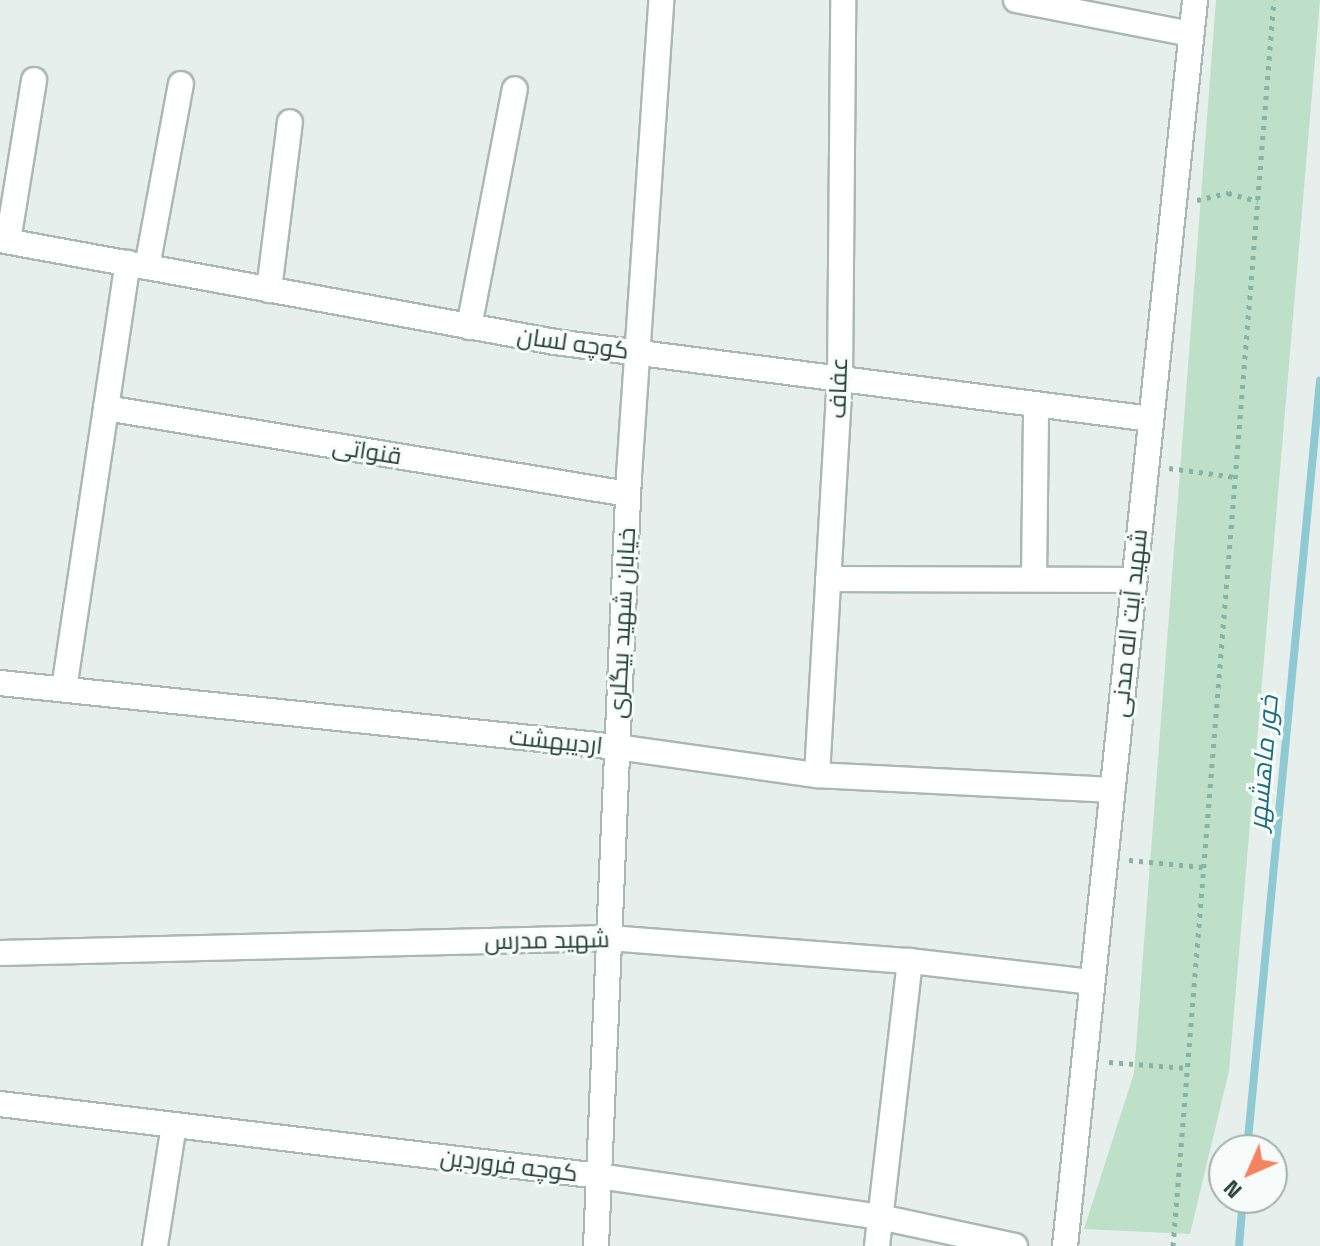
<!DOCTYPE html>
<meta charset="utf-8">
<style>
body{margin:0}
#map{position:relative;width:1320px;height:1246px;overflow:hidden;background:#e6efeb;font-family:"Space Grotesk",Cairo,sans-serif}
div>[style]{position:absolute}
.green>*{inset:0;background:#bfe0c8}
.stream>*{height:8px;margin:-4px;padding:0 4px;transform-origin:4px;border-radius:4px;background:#8ec9d4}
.path>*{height:5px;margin-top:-2.5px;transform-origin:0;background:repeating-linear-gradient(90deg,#86b3a5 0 4px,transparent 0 10px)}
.roads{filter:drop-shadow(2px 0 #a8b8b2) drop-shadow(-2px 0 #a8b8b2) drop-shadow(0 2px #a8b8b2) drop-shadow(0 -2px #a8b8b2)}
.minor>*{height:24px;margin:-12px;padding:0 12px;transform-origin:12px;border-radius:12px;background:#fff}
span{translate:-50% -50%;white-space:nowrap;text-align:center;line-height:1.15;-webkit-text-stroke:6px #f7fbf9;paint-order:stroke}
.street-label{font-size:24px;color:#24423a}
.water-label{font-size:26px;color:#1c6f80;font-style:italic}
.north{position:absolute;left:1208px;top:1134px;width:80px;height:80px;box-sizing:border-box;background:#f7fbf9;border:2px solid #a3b1ad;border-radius:50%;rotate:225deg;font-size:22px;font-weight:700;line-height:32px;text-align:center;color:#24423a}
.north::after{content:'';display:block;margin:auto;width:28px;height:36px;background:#f4845f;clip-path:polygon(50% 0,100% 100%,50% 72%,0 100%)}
</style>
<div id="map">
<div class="green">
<div style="clip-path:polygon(1216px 0,1320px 0,1229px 1071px,1190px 1234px,1084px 1229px,1134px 1073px)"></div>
</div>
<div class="stream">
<div style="left:1247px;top:1150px;width:773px;rotate:-84.58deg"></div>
<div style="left:1239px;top:1246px;width:48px;rotate:-85.2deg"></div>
</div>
<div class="path">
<div style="left:1197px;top:200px;width:32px;rotate:-13deg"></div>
<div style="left:1228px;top:193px;width:31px;rotate:15deg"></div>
<div style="left:1169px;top:468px;width:67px;rotate:7.8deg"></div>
<div style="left:1129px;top:860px;width:74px;rotate:5.4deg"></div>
<div style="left:1109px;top:1062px;width:78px;rotate:4.4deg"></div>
<div style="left:1173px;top:1246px;width:1250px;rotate:-85.37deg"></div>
</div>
<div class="roads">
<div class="minor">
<div style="left:1016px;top:0;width:178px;rotate:11deg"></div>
<div style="left:0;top:240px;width:564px;rotate:10.41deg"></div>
<div style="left:555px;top:342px;width:601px;rotate:7.36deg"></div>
<div style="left:8px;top:241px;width:163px;rotate:-80.8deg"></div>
<div style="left:147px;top:267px;width:186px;rotate:-79.5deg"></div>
<div style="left:269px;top:290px;width:169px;rotate:-82.9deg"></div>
<div style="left:469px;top:327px;width:242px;rotate:-79.1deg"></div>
<div style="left:106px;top:408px;width:529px;rotate:9.36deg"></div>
<div style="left:828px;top:579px;width:306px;rotate:0.2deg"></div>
<div style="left:1034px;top:579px;width:174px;rotate:-89.3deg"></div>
<div style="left:0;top:683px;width:620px;rotate:5.92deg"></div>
<div style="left:617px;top:747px;width:202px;rotate:8deg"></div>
<div style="left:817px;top:775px;width:295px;rotate:2.9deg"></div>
<div style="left:64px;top:689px;width:431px;rotate:-81.5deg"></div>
<div style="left:817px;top:775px;width:397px;rotate:-86.7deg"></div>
<div style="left:840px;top:379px;width:379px;rotate:-89.5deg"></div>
<div style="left:0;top:953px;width:609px;rotate:-1.41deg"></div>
<div style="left:609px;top:938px;width:302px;rotate:4.4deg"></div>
<div style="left:910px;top:961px;width:183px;rotate:6.6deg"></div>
<div style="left:0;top:1104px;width:603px;rotate:6.85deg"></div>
<div style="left:599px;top:1176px;width:284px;rotate:8.3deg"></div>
<div style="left:880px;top:1217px;width:138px;rotate:12.1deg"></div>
<div style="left:155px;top:1246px;width:122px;rotate:-81.1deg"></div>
<div style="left:596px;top:1246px;width:772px;rotate:-87.55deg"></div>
<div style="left:629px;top:475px;width:476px;rotate:-86.1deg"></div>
<div style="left:877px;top:1246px;width:287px;rotate:-83.4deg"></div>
<div style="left:1065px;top:1246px;width:1253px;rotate:-84.04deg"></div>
</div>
</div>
<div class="street-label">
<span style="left:573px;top:343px;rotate:8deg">کوچه لسان</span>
<span style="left:838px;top:388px;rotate:-88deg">عفاف</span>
<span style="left:367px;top:451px;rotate:9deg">قنواتی</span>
<span style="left:622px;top:623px;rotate:-87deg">خیابان شهید بیگلری</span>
<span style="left:1129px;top:623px;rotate:-84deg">شهید آیت اله مدنی</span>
<span style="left:556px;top:741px;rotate:6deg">اردیبهشت</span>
<span style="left:547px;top:940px;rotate:-1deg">شهید مدرس</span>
<span style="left:509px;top:1165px;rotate:7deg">کوچه فروردین</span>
</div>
<div class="water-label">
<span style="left:1264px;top:763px;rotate:-85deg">خور ماهشهر</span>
</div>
<div class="north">N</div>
</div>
